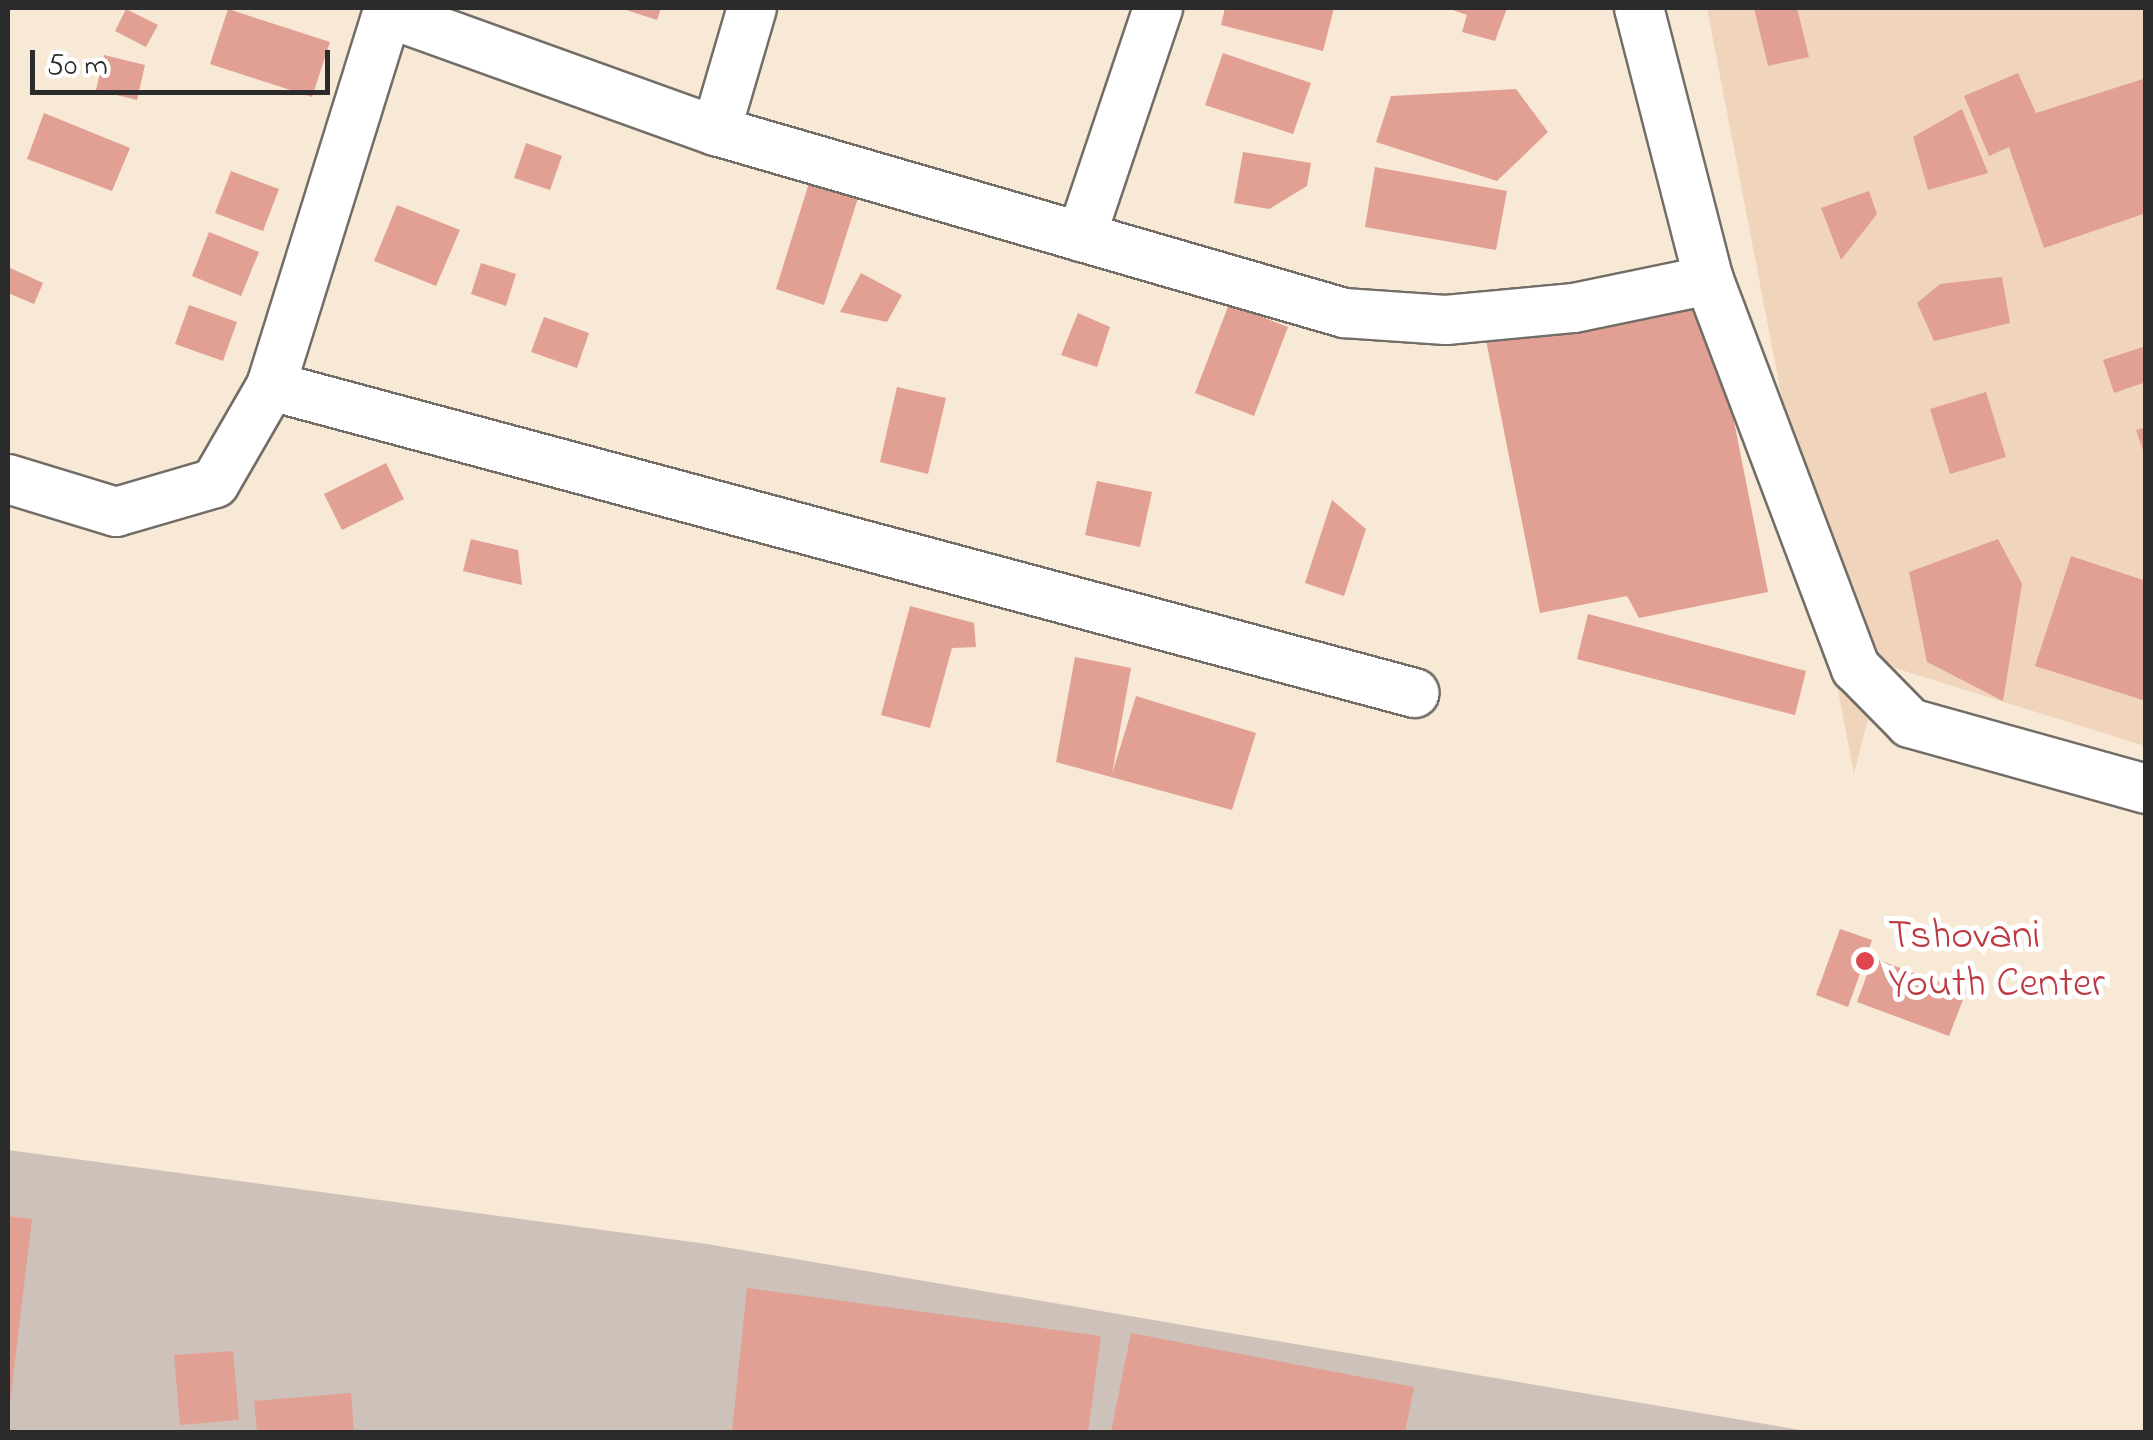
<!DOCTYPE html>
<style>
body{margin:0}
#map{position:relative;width:2153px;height:1440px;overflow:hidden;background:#f7e9d6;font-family:"Indie Flower",sans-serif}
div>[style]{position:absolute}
.built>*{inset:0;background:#f0d5bc}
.industrial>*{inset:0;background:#cec1b9}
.building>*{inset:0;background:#e1a093}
.roads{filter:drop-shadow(2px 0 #726e67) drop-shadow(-2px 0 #726e67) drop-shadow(0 2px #726e67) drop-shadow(0 -2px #726e67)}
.minor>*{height:48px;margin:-24px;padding:0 24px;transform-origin:24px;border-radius:24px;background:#fff}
.dots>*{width:28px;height:28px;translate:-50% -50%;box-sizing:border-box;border:5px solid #fff;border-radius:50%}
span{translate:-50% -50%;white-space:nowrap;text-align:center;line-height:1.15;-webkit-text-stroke:10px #fff;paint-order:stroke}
.health-label{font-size:42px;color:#be3a42}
.left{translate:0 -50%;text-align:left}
.frame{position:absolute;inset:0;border:10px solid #2b2b2b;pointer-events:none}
.scale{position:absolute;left:30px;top:50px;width:300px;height:45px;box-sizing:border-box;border:5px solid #2b2b2b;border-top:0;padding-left:12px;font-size:30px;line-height:35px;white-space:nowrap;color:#2b2b2b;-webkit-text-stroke:8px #fff;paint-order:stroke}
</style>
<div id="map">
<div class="built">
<div style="clip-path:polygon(1707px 8px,2145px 8px,2145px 746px,1882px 664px,1854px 774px)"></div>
</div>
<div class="industrial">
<div style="clip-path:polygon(8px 1150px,707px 1244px,1812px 1432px,8px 1432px)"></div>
</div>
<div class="building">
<div style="clip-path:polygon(620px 8px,661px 8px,657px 20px)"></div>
<div style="clip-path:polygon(1225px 8px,1334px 8px,1323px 51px,1221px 25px)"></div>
<div style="clip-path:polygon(1447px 8px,1507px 8px,1495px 41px,1462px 32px,1467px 15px)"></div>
<div style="clip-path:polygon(1754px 8px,1797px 8px,1809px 57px,1768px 66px)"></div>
<div style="clip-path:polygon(126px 9px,158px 25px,146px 47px,115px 31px)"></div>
<div style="clip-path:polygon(228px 9px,330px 42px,312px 97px,210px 64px)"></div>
<div style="clip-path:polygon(1223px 53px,1311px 83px,1293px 134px,1205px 105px)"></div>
<div style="clip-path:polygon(104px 55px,145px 65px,137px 100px,96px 90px)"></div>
<div style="clip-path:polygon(2018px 73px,2036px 113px,2146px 78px,2146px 213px,2044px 248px,2009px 147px,1989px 156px,1964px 96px)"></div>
<div style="clip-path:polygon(1516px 89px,1548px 132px,1497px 181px,1376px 142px,1391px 96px)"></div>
<div style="clip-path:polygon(1962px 109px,1988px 173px,1928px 190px,1913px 137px)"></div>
<div style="clip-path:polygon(44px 113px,130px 148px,112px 191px,27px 159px)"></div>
<div style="clip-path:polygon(526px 143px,562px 156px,550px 190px,514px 178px)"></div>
<div style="clip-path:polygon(1243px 152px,1311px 163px,1307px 186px,1269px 209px,1234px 203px)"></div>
<div style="clip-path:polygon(1375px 167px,1507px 191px,1496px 250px,1365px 227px)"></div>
<div style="clip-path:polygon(231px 171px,279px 189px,263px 231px,215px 213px)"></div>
<div style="clip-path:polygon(809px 183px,858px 198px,824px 305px,776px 289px)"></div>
<div style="clip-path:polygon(1869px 191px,1877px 214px,1841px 260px,1821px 208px)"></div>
<div style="clip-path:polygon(397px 205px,460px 230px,436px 286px,374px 261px)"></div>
<div style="clip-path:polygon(209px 232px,259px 252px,241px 296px,192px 276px)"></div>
<div style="clip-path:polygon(481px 263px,516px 274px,506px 306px,471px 294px)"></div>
<div style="clip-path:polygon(8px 267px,43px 283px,34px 304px,8px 293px)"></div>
<div style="clip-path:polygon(861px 273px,902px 295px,887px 322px,840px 312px)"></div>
<div style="clip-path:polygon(2002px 277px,2010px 323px,1934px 341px,1917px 303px,1940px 284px)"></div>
<div style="clip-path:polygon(1708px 291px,1768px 592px,1639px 618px,1627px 596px,1540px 613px,1485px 335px)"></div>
<div style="clip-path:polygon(1229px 304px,1288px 327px,1254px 416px,1195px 393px)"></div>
<div style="clip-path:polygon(189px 305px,237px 322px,223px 361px,175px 344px)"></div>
<div style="clip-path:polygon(1078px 313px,1110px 327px,1097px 367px,1061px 355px)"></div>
<div style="clip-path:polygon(544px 317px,589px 333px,577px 368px,531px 352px)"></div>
<div style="clip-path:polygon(2146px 346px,2146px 382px,2114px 393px,2103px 360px)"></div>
<div style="clip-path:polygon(897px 387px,946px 398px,928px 474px,880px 462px)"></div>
<div style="clip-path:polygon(1986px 392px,2006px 457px,1950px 474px,1930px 409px)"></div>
<div style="clip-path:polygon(2146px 427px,2146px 456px,2145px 456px,2136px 430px)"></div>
<div style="clip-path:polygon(386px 463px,404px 499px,342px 530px,324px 494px)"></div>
<div style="clip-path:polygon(1097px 481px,1152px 492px,1140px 547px,1085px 535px)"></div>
<div style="clip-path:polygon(1332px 500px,1366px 529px,1344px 596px,1305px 583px)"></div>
<div style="clip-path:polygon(471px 539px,518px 550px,522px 585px,463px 571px)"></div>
<div style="clip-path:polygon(1998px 539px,2022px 584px,2003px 701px,1927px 662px,1909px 572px)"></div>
<div style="clip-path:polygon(2071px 556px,2146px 581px,2146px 701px,2035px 666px)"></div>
<div style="clip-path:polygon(910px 606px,974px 623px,976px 647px,952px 648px,930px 728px,881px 715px)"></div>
<div style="clip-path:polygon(1588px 614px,1806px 671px,1795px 715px,1577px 659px)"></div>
<div style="clip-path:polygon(1075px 657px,1131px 668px,1112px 774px,1136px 696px,1256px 733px,1232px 810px,1056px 762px)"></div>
<div style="clip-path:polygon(1840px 929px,1872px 940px,1848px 1007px,1816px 995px)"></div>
<div style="clip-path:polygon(1873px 958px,1966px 992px,1949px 1036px,1857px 1002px)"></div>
<div style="clip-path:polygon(8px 1216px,32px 1219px,10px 1403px,8px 1403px)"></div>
<div style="clip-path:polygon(747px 1288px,1101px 1336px,1088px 1432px,732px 1432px)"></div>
<div style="clip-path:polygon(1131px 1333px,1414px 1387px,1405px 1432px,1111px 1432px)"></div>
<div style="clip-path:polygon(233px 1351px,239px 1420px,180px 1425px,174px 1355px)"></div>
<div style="clip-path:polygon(351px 1393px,354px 1432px,257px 1432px,254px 1401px)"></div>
</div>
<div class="roads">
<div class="minor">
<div style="left:1639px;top:8px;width:281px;rotate:75.6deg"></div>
<div style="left:1709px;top:280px;width:415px;rotate:69.3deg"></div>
<div style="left:1856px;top:668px;width:77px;rotate:45.5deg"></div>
<div style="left:1910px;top:723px;width:245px;rotate:15.6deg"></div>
<div style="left:388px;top:13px;width:349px;rotate:19.8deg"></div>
<div style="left:716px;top:131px;width:654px;rotate:16.16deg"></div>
<div style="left:1344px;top:313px;width:102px;rotate:3.9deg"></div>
<div style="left:1446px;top:320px;width:129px;rotate:-5.4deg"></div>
<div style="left:1574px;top:308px;width:138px;rotate:-11.7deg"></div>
<div style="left:716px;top:131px;width:128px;rotate:-73.7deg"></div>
<div style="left:1081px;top:237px;width:242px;rotate:-71.4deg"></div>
<div style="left:271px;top:386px;width:1184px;rotate:15.03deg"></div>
<div style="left:8px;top:479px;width:113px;rotate:17deg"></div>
<div style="left:116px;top:512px;width:103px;rotate:-16.3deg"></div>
<div style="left:215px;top:483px;width:112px;rotate:-60deg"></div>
<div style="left:271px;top:386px;width:396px;rotate:-72.7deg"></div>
</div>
</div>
<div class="dots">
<div style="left:1865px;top:961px;background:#e0444e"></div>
</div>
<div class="health-label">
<span class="left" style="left:1888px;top:961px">Tshovani<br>Youth Center</span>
</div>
<div class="frame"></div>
<div class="scale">50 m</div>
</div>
